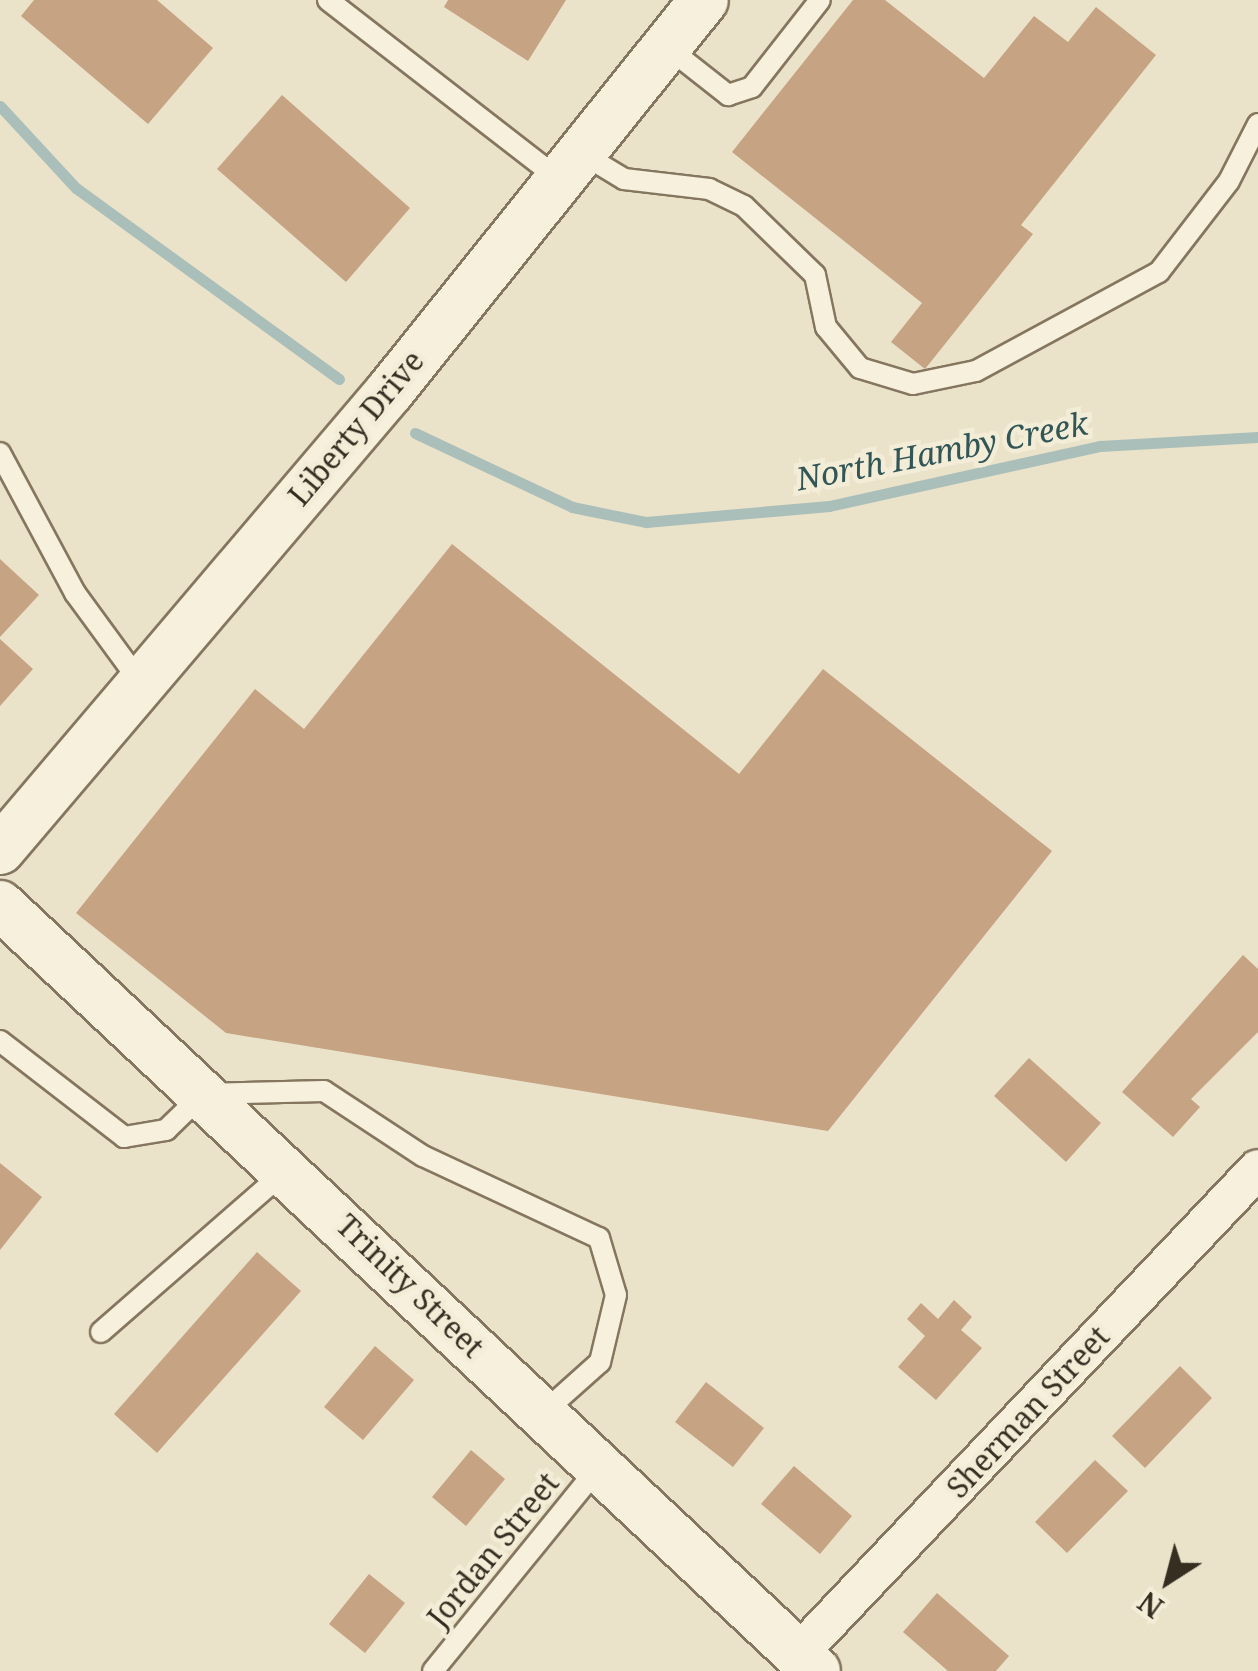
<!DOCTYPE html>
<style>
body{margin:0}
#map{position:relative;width:1258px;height:1671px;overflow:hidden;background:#ebe3c9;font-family:"Noto Serif",serif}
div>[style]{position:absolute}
.stream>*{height:11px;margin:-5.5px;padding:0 5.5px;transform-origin:5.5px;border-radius:5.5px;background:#aabfba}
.building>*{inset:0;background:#c5a383}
.roads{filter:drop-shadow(2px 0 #85765f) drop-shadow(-2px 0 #85765f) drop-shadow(0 2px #85765f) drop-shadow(0 -2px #85765f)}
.service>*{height:20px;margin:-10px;padding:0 10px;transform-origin:10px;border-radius:10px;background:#f6f0dc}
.minor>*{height:38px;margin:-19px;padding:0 19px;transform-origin:19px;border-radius:19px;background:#f6f0dc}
.tertiary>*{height:48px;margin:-24px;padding:0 24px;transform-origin:24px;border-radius:24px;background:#f6f0dc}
span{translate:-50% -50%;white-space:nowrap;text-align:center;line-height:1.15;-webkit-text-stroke:9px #f3edd8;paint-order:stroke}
.street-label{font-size:30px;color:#372e22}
.water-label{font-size:32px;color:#325556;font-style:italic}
.north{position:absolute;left:1118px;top:1531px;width:100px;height:100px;-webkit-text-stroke:8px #f3edd8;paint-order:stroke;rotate:216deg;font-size:28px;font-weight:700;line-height:40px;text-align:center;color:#372e22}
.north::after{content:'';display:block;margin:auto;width:35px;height:45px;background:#372e22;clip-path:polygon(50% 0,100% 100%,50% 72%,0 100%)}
</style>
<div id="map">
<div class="stream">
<div style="left:0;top:106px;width:112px;rotate:47.2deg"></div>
<div style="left:76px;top:188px;width:325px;rotate:36deg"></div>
<div style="left:415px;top:433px;width:174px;rotate:25.2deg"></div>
<div style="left:572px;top:507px;width:76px;rotate:11.5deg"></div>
<div style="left:646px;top:522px;width:184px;rotate:-5deg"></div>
<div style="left:829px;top:506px;width:278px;rotate:-12.5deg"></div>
<div style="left:1100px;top:446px;width:158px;rotate:-3.3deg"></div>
</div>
<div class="building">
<div style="clip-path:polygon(34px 0,157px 0,213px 48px,148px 124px,21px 16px)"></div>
<div style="clip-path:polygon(448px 0,566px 0,528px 61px,444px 7px)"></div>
<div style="clip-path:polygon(853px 0,885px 0,984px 78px,1034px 16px,1068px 42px,1096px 7px,1156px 55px,1021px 225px,1033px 234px,925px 369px,891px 342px,922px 303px,732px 152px)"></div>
<div style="clip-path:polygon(282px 95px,410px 208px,346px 282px,217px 169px)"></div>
<div style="clip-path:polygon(452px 544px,739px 774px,823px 669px,1052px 851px,828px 1131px,226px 1033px,76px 913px,255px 689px,304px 729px)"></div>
<div style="clip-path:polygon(0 559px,39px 595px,0 637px)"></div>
<div style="clip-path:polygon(0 639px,33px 669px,0 706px)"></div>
<div style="clip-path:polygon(1243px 955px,1258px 969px,1258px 1032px,1191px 1099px,1200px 1107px,1173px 1137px,1122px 1092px)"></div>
<div style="clip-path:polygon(1029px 1058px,1101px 1123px,1066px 1162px,994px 1096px)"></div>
<div style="clip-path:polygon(0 1163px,42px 1197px,0 1250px)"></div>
<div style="clip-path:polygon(257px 1252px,301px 1291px,157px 1453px,114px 1414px)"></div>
<div style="clip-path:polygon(954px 1300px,972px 1317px,961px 1330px,982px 1348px,936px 1400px,898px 1367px,925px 1336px,907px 1319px,921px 1303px,938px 1319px)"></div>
<div style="clip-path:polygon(375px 1346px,414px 1380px,363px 1440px,324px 1407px)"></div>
<div style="clip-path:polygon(1180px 1366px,1212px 1398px,1145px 1468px,1112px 1436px)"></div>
<div style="clip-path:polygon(706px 1382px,764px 1428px,733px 1467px,675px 1422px)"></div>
<div style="clip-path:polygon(471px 1450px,505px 1479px,466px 1526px,432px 1497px)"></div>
<div style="clip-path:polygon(1095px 1460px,1128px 1491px,1067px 1553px,1035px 1522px)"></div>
<div style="clip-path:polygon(794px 1466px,852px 1516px,820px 1554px,761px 1504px)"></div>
<div style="clip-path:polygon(369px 1574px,405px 1603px,365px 1653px,329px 1624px)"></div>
<div style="clip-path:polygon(937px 1593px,1009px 1656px,996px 1671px,948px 1671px,903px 1632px)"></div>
</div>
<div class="roads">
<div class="service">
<div style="left:328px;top:0;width:294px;rotate:37.8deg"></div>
<div style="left:667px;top:47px;width:78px;rotate:38.2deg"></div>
<div style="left:728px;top:95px;width:25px;rotate:-18deg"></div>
<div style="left:752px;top:87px;width:110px;rotate:-52deg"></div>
<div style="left:581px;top:153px;width:50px;rotate:31.2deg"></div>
<div style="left:624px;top:179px;width:86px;rotate:6.7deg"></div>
<div style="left:709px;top:189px;width:39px;rotate:26deg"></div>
<div style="left:744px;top:206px;width:99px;rotate:44.2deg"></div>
<div style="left:815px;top:275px;width:53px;rotate:78.1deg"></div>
<div style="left:826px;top:327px;width:53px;rotate:50.3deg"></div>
<div style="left:860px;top:368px;width:55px;rotate:16.8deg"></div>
<div style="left:913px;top:384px;width:64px;rotate:-11.7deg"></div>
<div style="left:976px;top:371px;width:208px;rotate:-28.4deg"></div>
<div style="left:1159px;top:272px;width:115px;rotate:-52.4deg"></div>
<div style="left:1229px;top:181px;width:64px;rotate:-63deg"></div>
<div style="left:0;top:453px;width:159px;rotate:61.8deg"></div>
<div style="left:75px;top:593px;width:107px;rotate:53.8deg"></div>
<div style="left:0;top:1041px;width:157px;rotate:37.7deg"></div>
<div style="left:124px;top:1137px;width:43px;rotate:-9.5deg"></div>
<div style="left:166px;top:1130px;width:52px;rotate:-44.2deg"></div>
<div style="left:203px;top:1094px;width:121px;rotate:-1.4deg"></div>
<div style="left:324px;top:1091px;width:118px;rotate:33.3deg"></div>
<div style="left:423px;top:1156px;width:194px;rotate:25deg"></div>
<div style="left:599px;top:1238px;width:59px;rotate:73.4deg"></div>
<div style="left:616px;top:1295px;width:69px;rotate:103.4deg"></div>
<div style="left:600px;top:1362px;width:76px;rotate:138.2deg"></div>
<div style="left:101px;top:1332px;width:247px;rotate:-41.1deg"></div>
<div style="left:433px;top:1671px;width:263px;rotate:-50.9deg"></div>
</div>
<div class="minor">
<div style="left:798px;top:1654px;width:668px;rotate:-46.52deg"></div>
</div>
<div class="tertiary">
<div style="left:0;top:850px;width:602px;rotate:-49.65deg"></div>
<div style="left:390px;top:391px;width:501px;rotate:-51.23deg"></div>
<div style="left:0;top:905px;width:1119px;rotate:43.19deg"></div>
</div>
</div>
<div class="street-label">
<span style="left:356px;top:428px;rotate:-50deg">Liberty Drive</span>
<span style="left:410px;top:1286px;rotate:44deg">Trinity Street</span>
<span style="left:1028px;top:1412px;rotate:-47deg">Sherman Street</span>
<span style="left:493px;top:1550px;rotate:-51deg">Jordan Street</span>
</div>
<div class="water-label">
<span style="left:942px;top:451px;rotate:-11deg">North Hamby Creek</span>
</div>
<div class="north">N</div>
</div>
